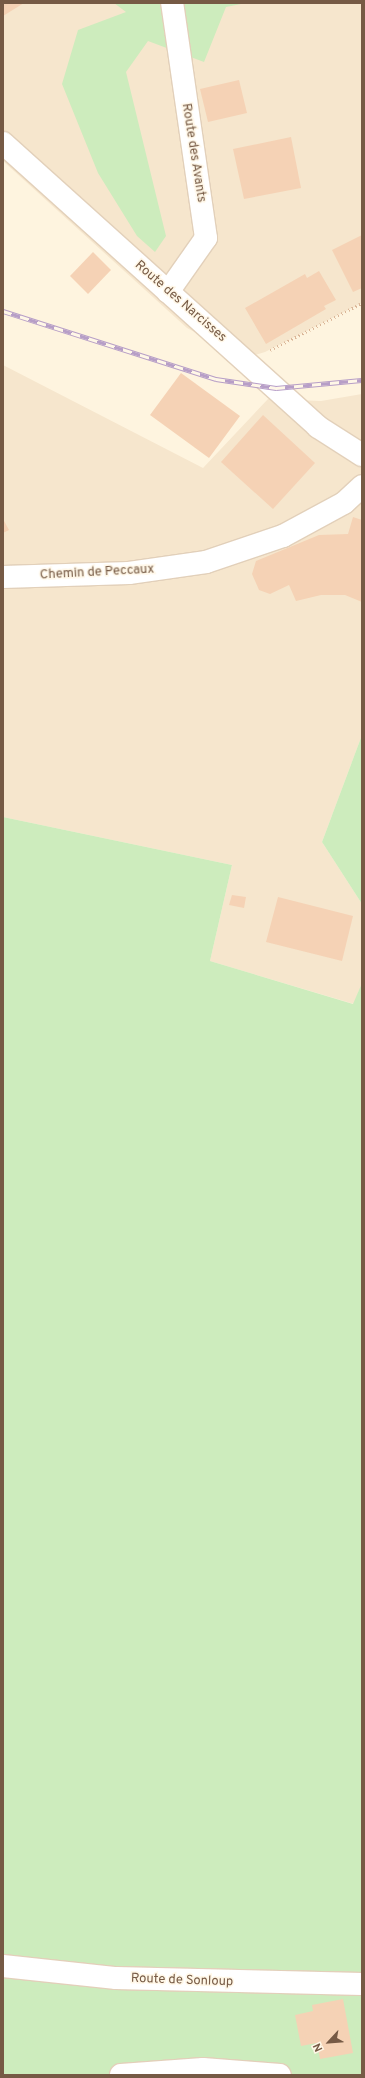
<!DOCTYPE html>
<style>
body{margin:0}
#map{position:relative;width:365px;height:2078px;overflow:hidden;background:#fef4df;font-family:Overpass,sans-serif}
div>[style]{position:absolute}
.residential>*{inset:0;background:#f6e6cd}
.green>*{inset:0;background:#cdecbd}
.building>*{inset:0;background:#f5d2b5}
.path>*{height:2.5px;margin-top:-1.25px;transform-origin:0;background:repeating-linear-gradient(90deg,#dab698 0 1px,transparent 0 4px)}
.roads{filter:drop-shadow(1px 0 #e2d0ba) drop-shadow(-1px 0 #e2d0ba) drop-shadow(0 1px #e2d0ba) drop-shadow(0 -1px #e2d0ba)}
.minor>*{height:22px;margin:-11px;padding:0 11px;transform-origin:11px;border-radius:11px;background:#fff}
.tertiary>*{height:22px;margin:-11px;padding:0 11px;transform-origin:11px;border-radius:11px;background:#fff}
.rail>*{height:4.5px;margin-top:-2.25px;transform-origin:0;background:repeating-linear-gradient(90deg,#fff7e7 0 9px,#b79ec7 0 18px);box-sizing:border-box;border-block:1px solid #b79ec7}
span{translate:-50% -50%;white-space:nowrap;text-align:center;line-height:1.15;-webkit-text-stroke:3px #fff7e7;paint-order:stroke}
.street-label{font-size:13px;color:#765a45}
.frame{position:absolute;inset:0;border:4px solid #765a45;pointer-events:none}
.north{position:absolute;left:309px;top:2022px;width:40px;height:40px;-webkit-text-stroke:3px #fff7e7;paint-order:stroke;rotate:244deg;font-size:11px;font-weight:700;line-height:16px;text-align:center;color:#765a45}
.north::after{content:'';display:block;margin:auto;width:14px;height:18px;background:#765a45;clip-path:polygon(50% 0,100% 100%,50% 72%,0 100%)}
</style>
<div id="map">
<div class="residential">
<div style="clip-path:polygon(3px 3px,362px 3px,362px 303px,265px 352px,244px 358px,187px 328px,3px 161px)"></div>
<div style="clip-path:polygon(3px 365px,203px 468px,268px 399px,321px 401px,362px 394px,362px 735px,322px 842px,362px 904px,362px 983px,354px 1004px,210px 961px,232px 865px,3px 817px)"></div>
</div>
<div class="green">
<div style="clip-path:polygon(114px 3px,246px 3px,226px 7px,204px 62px,148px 41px,126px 72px,166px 236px,155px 252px,137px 236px,98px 173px,62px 84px,78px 30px,126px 12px)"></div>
<div style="clip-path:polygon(362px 735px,362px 904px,322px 842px)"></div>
<div style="clip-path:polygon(3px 817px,232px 865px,210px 961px,353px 1004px,362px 983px,362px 2075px,3px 2075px)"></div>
</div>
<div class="building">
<div style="clip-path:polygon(3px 3px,24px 3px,3px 16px)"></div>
<div style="clip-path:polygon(239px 80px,247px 113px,208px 122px,200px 89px)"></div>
<div style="clip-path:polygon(291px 137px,301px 188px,244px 199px,233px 149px)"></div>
<div style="clip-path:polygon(362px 235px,362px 288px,353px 292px,332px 250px)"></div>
<div style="clip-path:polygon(93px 252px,111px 270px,88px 294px,70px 276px)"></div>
<div style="clip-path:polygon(319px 271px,336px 300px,324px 306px,326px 309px,266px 344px,245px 308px,305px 274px,307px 278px)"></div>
<div style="clip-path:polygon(181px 373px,240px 416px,209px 458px,150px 415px)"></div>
<div style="clip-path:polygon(263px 415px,315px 463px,273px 509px,221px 462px)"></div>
<div style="clip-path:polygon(353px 517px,362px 520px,362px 602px,345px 595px,321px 595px,296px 601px,289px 585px,270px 594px,259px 590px,252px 574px,256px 561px,319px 535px,348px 534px)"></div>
<div style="clip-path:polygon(3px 519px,9px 530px,3px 533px)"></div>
<div style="clip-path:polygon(232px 895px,246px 897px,244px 908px,229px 905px)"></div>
<div style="clip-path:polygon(278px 897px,353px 916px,342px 961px,266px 942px)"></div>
<div style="clip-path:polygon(343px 1999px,353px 2053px,320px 2059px,317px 2043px,301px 2046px,295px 2015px,313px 2011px,312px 2005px)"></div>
</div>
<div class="path">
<div style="left:270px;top:350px;width:103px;rotate:-27.1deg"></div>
</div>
<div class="roads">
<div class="minor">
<div style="left:168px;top:292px;width:66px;rotate:-54.9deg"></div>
<div style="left:206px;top:238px;width:237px;rotate:-98.2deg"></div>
<div style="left:3px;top:577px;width:126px;rotate:-1.8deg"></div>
<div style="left:129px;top:573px;width:78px;rotate:-8.1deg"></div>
<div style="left:206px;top:562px;width:81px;rotate:-18.7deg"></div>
<div style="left:283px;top:536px;width:69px;rotate:-28.4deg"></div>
<div style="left:344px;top:503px;width:25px;rotate:-43deg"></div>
<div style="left:3px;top:1966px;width:114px;rotate:6.1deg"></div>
<div style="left:116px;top:1978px;width:246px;rotate:1.4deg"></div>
<div style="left:121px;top:2075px;width:82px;rotate:-4.2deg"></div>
<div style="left:203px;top:2069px;width:77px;rotate:4.5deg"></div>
</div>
<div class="tertiary">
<div style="left:3px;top:143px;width:424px;rotate:42deg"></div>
<div style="left:318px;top:427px;width:52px;rotate:32.5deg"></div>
</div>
</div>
<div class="rail">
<div style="left:3px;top:311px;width:224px;rotate:17.7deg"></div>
<div style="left:216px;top:379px;width:61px;rotate:8.5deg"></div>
<div style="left:276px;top:388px;width:86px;rotate:-5.3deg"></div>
</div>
<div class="street-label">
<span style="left:193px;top:153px;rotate:81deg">Route des Avants</span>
<span style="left:180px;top:302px;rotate:41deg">Route des Narcisses</span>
<span style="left:97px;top:573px;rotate:-3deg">Chemin de Peccaux</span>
<span style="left:182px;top:1981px;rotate:2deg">Route de Sonloup</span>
</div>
<div class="frame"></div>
<div class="north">N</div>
</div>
